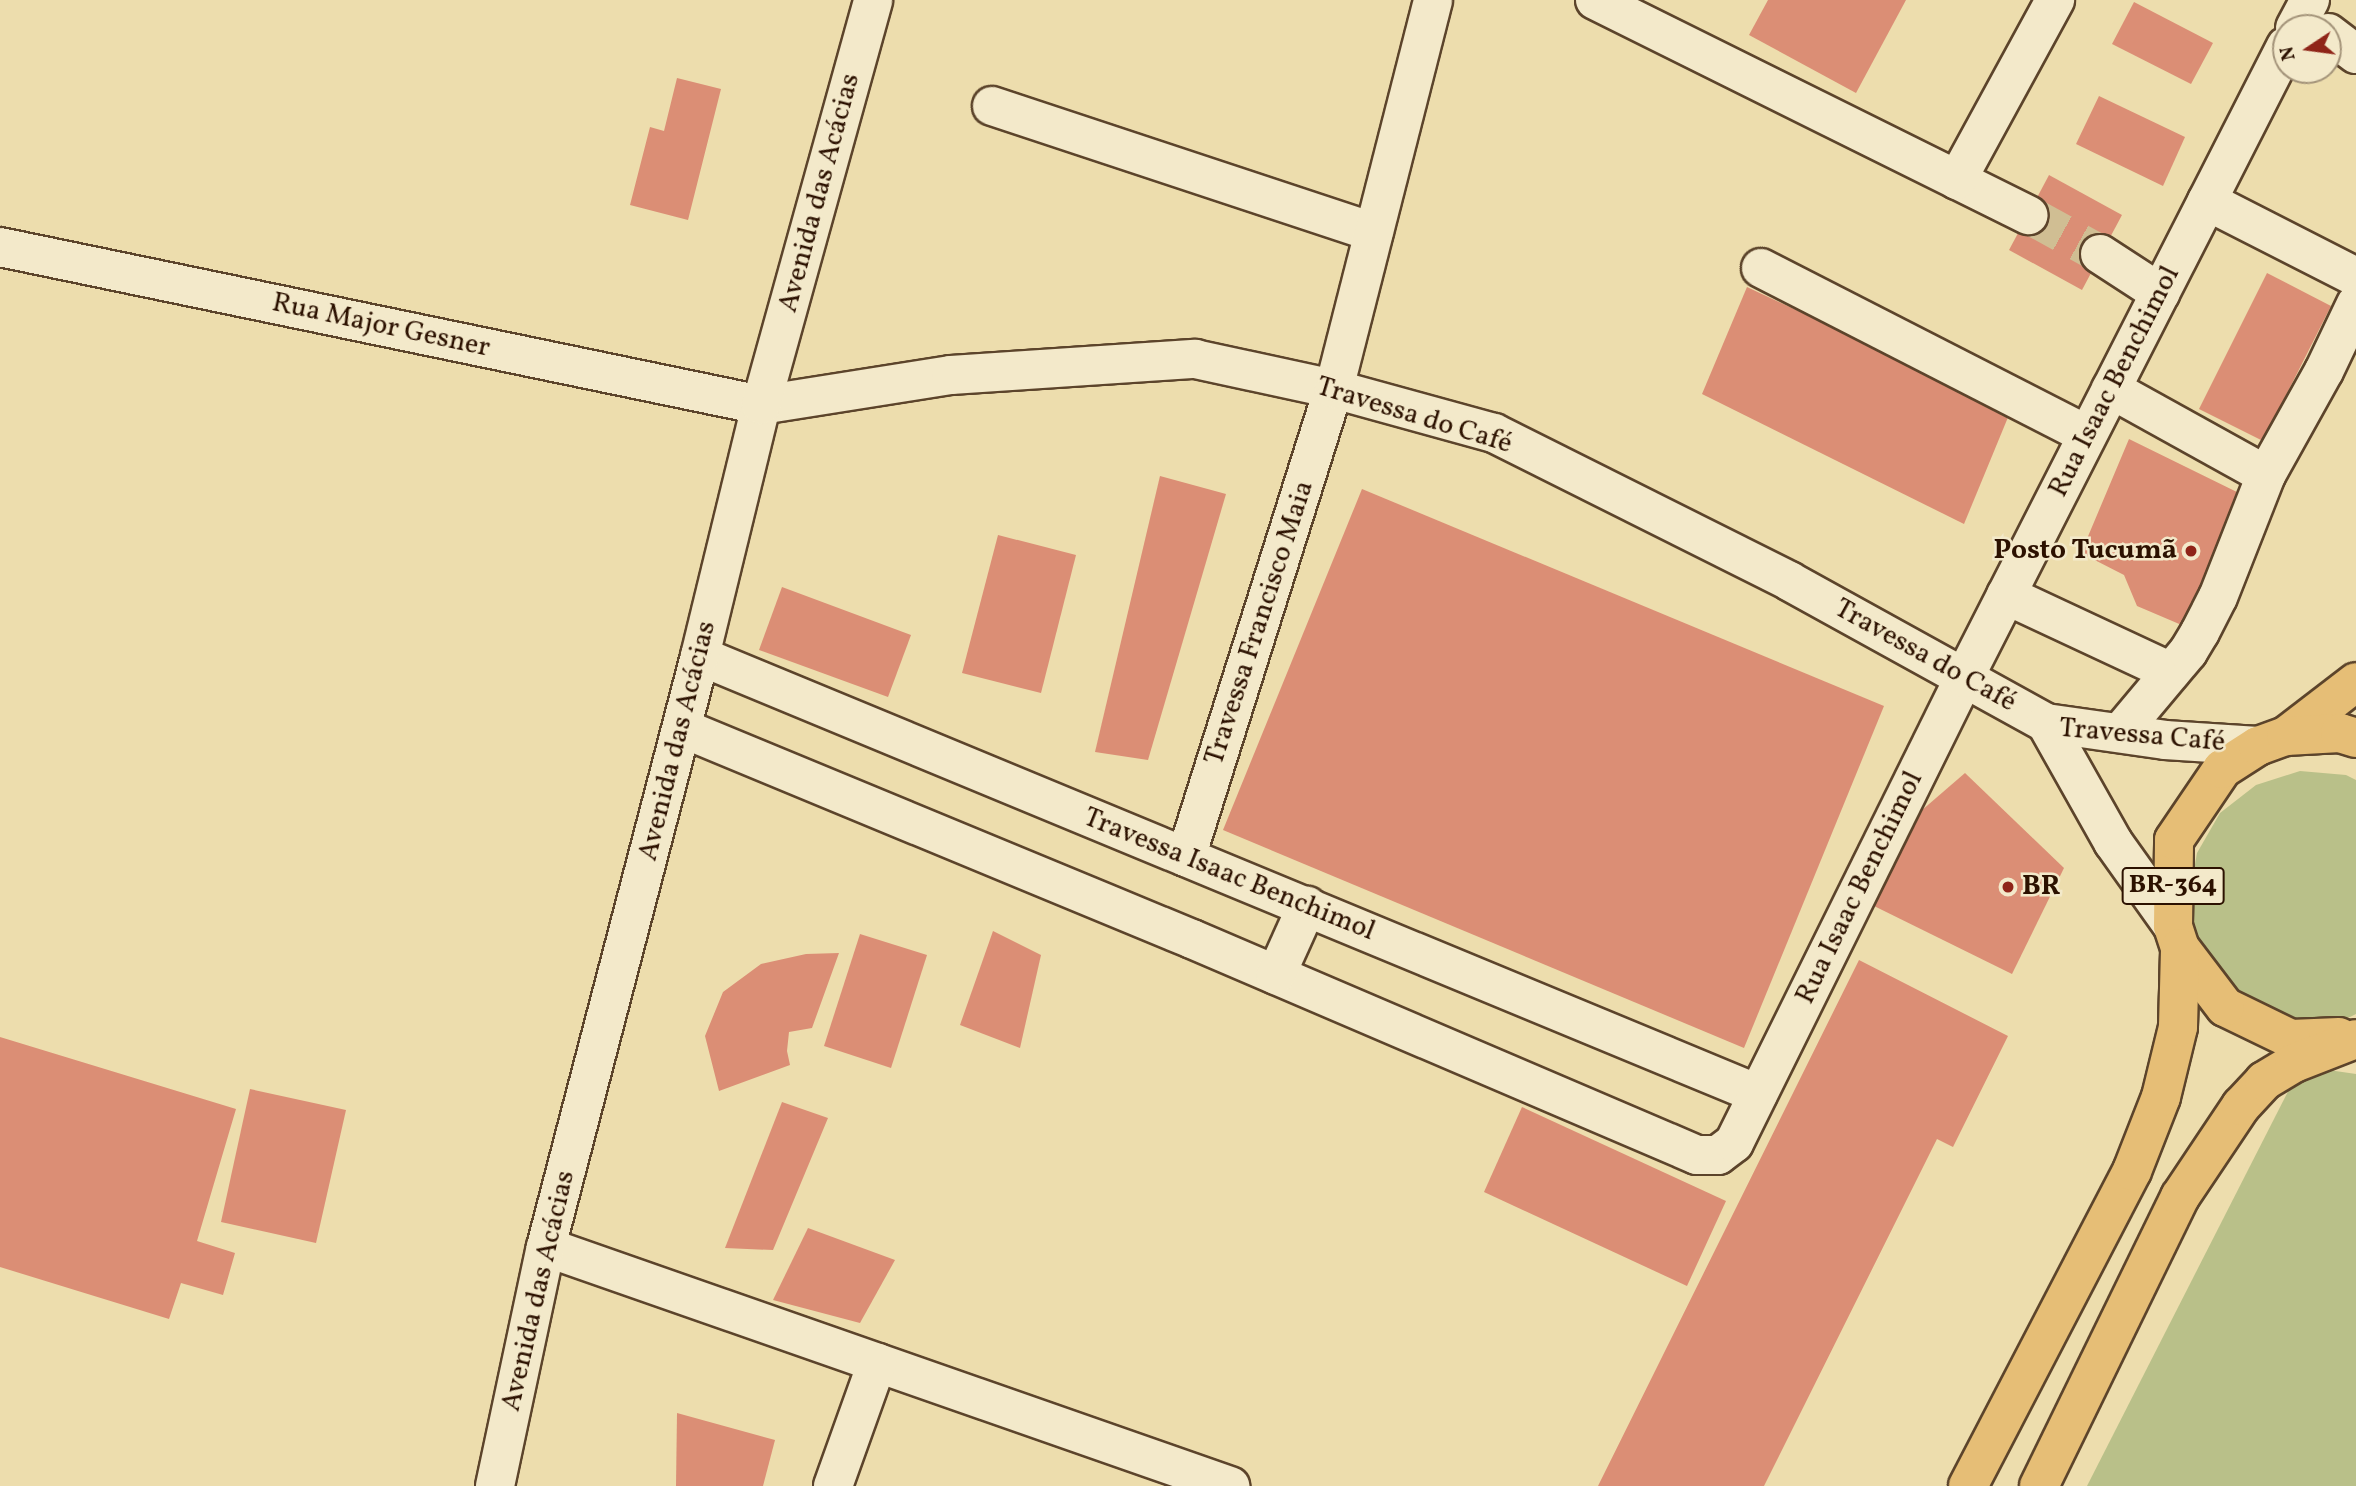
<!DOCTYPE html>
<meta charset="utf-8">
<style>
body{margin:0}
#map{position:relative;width:2356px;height:1486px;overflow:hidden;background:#edddad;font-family:Vollkorn,serif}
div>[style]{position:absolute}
.green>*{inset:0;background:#b9c089}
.building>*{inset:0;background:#db8e75}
.minor-tunnel>*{height:38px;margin-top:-19px;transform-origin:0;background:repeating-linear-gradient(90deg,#d0be93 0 38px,transparent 0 57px)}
.roads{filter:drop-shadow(2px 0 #5c442b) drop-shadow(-2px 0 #5c442b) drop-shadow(0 2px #5c442b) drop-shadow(0 -2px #5c442b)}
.minor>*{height:38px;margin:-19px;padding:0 19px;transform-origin:19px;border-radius:19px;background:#f3e9ca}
.major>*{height:38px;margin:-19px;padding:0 19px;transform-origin:19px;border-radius:19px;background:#e6be76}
.dots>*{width:19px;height:19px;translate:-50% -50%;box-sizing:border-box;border:4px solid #f3e9ca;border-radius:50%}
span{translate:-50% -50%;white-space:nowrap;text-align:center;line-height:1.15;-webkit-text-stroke:5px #f3e9ca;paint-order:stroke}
.shield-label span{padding:2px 5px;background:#f3e9ca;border:2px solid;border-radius:5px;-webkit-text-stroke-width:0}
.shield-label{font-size:26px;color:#2c1100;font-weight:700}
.street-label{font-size:28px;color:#2c1100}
.poi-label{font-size:28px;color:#2c1100;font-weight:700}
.right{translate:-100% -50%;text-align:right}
.left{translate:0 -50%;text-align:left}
.north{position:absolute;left:2272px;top:14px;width:70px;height:70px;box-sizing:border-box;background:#f3e9ca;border:2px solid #a39379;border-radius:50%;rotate:257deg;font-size:19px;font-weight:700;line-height:28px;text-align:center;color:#2c1100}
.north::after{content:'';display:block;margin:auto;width:24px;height:32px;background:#8f2418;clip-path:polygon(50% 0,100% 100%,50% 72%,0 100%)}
</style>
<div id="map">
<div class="green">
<div style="clip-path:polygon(2300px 771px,2346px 775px,2356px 780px,2356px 1014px,2350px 1017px,2304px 1021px,2260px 1010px,2223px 982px,2198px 943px,2189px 898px,2197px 853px,2220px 813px,2256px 785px)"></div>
<div style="clip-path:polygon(2301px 1066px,2356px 1074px,2356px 1486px,2087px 1486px)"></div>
</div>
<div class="building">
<div style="clip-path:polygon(1768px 0,1906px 0,1856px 93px,1749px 35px)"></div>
<div style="clip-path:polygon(2134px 2px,2213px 43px,2191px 84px,2112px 44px)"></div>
<div style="clip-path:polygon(677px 78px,721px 89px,688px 220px,630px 205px,650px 127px,664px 131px)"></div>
<div style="clip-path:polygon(2099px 96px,2185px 137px,2163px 186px,2076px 144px)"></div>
<div style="clip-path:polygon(2049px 175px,2122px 215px,2082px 290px,2009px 250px)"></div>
<div style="clip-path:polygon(2267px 273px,2331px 306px,2263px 441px,2199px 409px)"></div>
<div style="clip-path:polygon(1747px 287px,2011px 410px,1964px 524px,1702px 394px)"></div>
<div style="clip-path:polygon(2129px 439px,2243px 495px,2191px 629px,2137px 606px,2124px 575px,2081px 553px)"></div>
<div style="clip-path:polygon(1160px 476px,1226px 494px,1148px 760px,1095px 752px)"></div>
<div style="clip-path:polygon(1362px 489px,1884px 706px,1744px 1048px,1223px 830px)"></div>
<div style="clip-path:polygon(998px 535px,1076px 555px,1041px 693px,962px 673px)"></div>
<div style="clip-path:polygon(782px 587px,911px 635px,888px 697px,759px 650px)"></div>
<div style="clip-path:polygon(1965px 773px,2064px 868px,2012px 974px,1872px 905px,1914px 817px)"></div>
<div style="clip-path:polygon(993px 931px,1041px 955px,1020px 1048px,960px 1025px)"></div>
<div style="clip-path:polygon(860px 934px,927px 955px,891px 1068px,824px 1046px)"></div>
<div style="clip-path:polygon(839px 953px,812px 1028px,789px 1032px,787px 1051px,790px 1065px,719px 1091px,705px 1036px,723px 992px,761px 964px,806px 954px)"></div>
<div style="clip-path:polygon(1859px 960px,2008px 1036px,1953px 1147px,1937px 1139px,1764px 1486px,1598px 1486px)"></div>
<div style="clip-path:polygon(0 1037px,236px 1109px,197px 1241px,235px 1253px,223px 1295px,181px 1283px,169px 1319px,0 1267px)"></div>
<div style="clip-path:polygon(250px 1089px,346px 1110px,316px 1243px,221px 1222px)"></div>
<div style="clip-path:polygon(782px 1102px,828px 1118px,773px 1250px,725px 1248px)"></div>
<div style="clip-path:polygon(1522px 1107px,1726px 1201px,1687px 1286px,1484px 1192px)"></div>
<div style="clip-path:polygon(808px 1228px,895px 1260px,860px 1323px,773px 1300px)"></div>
<div style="clip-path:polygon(677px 1413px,775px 1440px,763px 1486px,676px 1486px)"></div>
</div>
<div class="minor-tunnel">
<div style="left:2029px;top:215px;width:81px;rotate:28.8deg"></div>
</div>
<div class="roads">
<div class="minor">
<div style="left:1595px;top:0;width:484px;rotate:26.4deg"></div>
<div style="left:2295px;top:28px;width:32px;rotate:-62deg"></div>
<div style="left:2328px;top:33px;width:35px;rotate:37deg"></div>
<div style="left:992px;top:106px;width:402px;rotate:18.3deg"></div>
<div style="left:1957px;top:180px;width:205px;rotate:-61.4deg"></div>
<div style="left:2207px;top:201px;width:167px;rotate:27deg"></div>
<div style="left:0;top:247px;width:777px;rotate:11.73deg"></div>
<div style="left:761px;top:405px;width:192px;rotate:-9deg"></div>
<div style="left:951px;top:375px;width:245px;rotate:-3.8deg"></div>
<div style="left:1195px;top:359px;width:142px;rotate:12.2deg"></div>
<div style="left:1334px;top:389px;width:166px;rotate:15.4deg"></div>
<div style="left:1494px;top:433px;width:330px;rotate:26.6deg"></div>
<div style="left:1789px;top:581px;width:294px;rotate:28.9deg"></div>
<div style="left:2046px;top:723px;width:120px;rotate:8.1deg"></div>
<div style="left:2165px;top:740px;width:93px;rotate:3.7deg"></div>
<div style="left:2100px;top:254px;width:72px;rotate:33deg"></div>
<div style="left:1761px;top:268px;width:366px;rotate:27.1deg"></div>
<div style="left:2111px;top:389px;width:177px;rotate:29deg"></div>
<div style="left:2006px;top:595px;width:182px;rotate:25deg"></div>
<div style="left:700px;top:656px;width:1145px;rotate:22.49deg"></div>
<div style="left:2046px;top:723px;width:137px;rotate:60.6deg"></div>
<div style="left:2113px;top:842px;width:103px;rotate:54.5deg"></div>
<div style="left:682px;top:728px;width:552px;rotate:22.48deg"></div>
<div style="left:1192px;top:939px;width:549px;rotate:23.16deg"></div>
<div style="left:1697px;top:1155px;width:21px"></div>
<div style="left:1718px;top:1155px;width:20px;rotate:-37deg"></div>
<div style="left:1734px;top:1143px;width:519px;rotate:-63.68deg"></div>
<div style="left:1964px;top:678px;width:709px;rotate:-63deg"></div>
<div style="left:2120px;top:733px;width:106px;rotate:-50deg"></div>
<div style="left:2188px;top:652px;width:23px;rotate:-59deg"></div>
<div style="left:2200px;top:632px;width:39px;rotate:-63deg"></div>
<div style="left:2218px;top:597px;width:131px;rotate:-68.5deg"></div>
<div style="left:2266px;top:475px;width:119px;rotate:-60.9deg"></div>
<div style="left:2324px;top:371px;width:74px;rotate:-64.5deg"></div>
<div style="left:1186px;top:857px;width:491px;rotate:-72.5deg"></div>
<div style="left:1334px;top:389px;width:401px;rotate:-75.7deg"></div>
<div style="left:1276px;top:975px;width:76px;rotate:-65.8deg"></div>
<div style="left:546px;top:1247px;width:725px;rotate:19.26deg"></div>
<div style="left:495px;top:1486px;width:244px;rotate:-78deg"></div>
<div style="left:546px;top:1247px;width:611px;rotate:-75.39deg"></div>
<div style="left:700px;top:656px;width:258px;rotate:-76.3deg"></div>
<div style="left:761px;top:405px;width:420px;rotate:-74.5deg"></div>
<div style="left:833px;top:1486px;width:131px;rotate:-70.3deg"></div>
</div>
<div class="major">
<div style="left:2286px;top:736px;width:88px;rotate:-37.6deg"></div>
<div style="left:2339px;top:1037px;width:48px;rotate:177.6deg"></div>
<div style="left:2291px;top:1039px;width:73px;rotate:-154.1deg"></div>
<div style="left:2225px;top:1007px;width:74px;rotate:-127.3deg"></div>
<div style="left:2180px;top:948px;width:23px;rotate:-108deg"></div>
<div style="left:2173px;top:926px;width:86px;rotate:-89.3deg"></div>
<div style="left:2174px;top:840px;width:86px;rotate:-55.9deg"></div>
<div style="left:2222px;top:769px;width:43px;rotate:-32.6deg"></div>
<div style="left:2258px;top:746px;width:30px;rotate:-20deg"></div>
<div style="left:2286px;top:736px;width:54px;rotate:-3.2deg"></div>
<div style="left:2340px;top:733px;width:17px;rotate:17deg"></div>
<div style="left:1968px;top:1486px;width:355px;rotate:-62.5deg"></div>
<div style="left:2132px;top:1171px;width:79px;rotate:-68.6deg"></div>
<div style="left:2161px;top:1097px;width:72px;rotate:-76.3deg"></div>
<div style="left:2178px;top:1027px;width:79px;rotate:-88.5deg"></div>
<div style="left:2039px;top:1486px;width:322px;rotate:-64deg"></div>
<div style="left:2180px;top:1197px;width:110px;rotate:-56.2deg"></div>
<div style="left:2241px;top:1106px;width:34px;rotate:-47deg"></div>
<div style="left:2264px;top:1081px;width:35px;rotate:-31deg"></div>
<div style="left:2294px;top:1063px;width:66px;rotate:-21.2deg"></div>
</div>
</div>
<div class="dots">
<div style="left:2191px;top:551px;background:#8f2418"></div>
<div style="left:2008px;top:887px;background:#8f2418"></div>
</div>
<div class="shield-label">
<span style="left:2173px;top:886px">BR-364</span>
</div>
<div class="street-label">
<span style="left:820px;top:193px;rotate:-75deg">Avenida das Acácias</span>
<span style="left:381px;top:326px;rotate:12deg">Rua Major Gesner</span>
<span style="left:2115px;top:382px;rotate:-63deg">Rua Isaac Benchimol</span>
<span style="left:1414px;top:416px;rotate:17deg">Travessa do Café</span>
<span style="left:1260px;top:623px;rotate:-72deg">Travessa Francisco Maia</span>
<span style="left:1925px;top:656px;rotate:29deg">Travessa do Café</span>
<span style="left:2142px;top:736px;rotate:5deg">Travessa Café</span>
<span style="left:678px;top:741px;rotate:-76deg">Avenida das Acácias</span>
<span style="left:1229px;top:875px;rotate:22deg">Travessa Isaac Benchimol</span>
<span style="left:1860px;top:888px;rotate:-64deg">Rua Isaac Benchimol</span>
<span style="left:539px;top:1291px;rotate:-77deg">Avenida das Acácias</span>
</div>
<div class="poi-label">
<span class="right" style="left:2177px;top:551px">Posto Tucumã</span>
<span class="left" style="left:2022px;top:887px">BR</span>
</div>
<div class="north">N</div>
</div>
